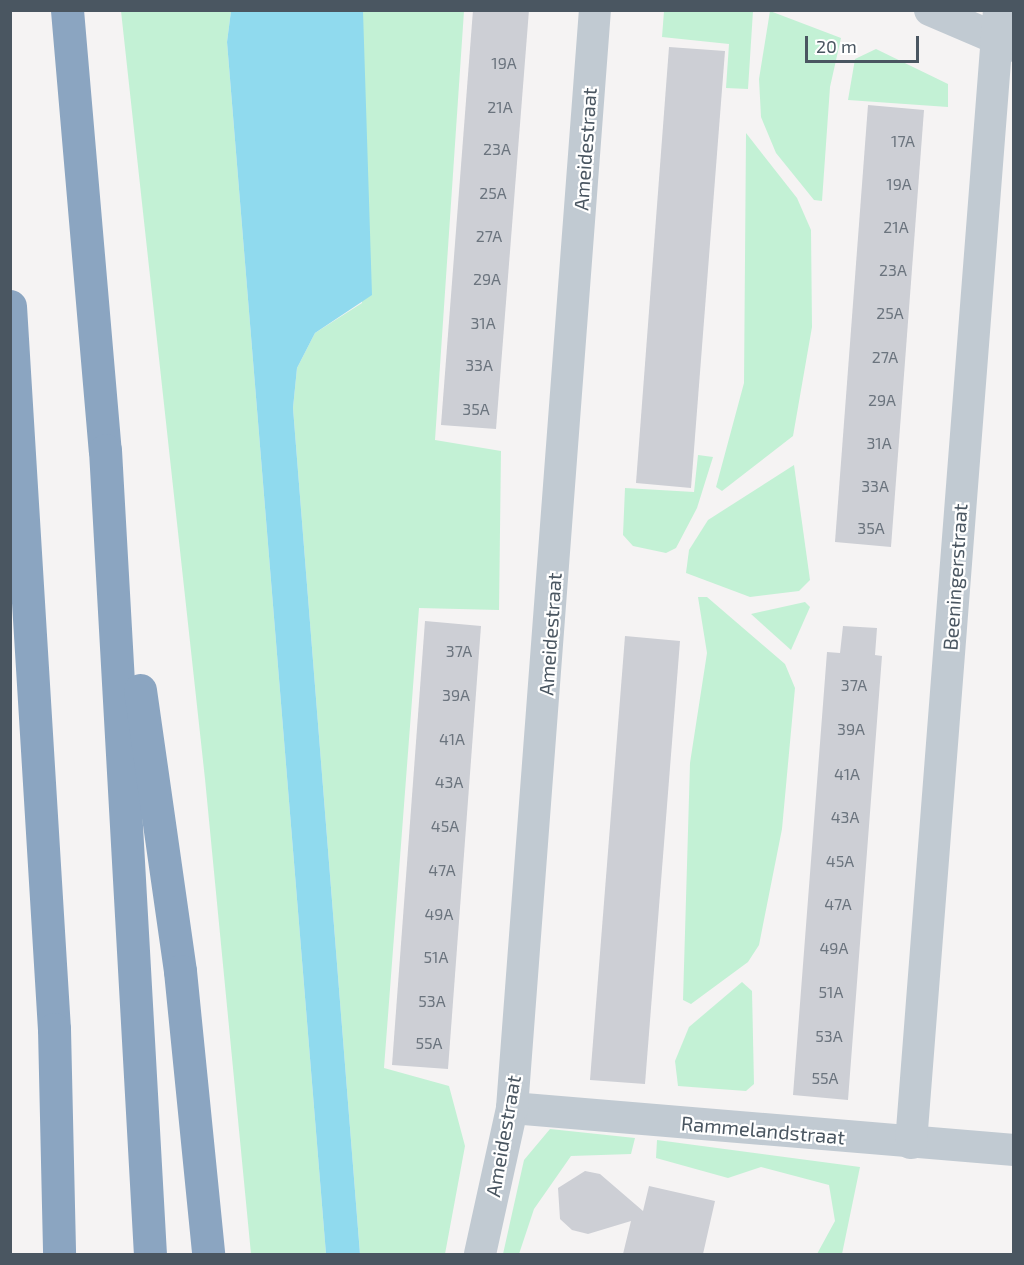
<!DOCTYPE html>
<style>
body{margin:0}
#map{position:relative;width:1024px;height:1265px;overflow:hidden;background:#f5f3f3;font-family:"Exo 2",sans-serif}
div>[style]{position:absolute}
.green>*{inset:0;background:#c3f1d5}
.water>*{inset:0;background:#90daee}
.building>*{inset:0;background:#cdcfd5}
.minor>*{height:32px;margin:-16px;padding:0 16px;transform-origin:16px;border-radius:16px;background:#c1cad2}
.motorway>*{height:33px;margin:-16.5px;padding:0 16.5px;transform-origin:16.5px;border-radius:16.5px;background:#8ba5c1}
span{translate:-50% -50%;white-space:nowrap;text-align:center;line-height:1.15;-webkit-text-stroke:4.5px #fff;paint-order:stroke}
.number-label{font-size:16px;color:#6b747e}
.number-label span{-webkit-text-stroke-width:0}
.street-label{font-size:20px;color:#4a5661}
.frame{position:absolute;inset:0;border:12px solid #4a5661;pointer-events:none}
.scale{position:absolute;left:805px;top:36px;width:114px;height:27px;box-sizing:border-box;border:3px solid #4a5661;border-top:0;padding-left:8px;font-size:18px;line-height:21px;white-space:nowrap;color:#4a5661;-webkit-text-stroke:4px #fff;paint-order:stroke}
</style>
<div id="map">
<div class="green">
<div style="clip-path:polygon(121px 11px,231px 11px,227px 42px,326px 1254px,251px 1254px,205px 779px)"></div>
<div style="clip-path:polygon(363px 11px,464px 11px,435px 440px,501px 451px,499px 610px,419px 608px,384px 1068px,449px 1086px,465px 1146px,445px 1254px,360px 1254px,293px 408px,297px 368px,315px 333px,362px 303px)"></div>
<div style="clip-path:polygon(664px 11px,753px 11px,748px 89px,726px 88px,729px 44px,662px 37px)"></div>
<div style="clip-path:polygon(770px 11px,841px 38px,830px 87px,822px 201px,814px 200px,776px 153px,761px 117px,759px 79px)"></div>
<div style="clip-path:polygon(876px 49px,948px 84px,948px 107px,848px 100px,855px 59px)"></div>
<div style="clip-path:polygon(746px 133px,797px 198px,811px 230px,812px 327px,793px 436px,722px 491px,716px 487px,744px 383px)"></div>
<div style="clip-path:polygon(698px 455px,713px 457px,697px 508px,676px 548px,666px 553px,633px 546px,623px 535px,625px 488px,694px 492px)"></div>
<div style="clip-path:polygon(794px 465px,810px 580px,799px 591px,750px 597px,686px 573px,689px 550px,708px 520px)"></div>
<div style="clip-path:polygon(698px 597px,707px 597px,785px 664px,795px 688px,782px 829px,759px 945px,748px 962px,691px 1004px,683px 1000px,690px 763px,707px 653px)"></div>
<div style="clip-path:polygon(805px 602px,810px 607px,791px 650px,751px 614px)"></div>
<div style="clip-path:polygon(742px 982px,752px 991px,754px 1084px,746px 1091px,678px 1086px,675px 1061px,689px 1027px)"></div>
<div style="clip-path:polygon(550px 1129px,635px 1138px,631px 1154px,571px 1156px,534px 1209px,519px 1254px,503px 1254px,524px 1160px)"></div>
<div style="clip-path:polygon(657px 1140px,860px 1167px,842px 1254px,817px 1254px,835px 1221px,829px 1185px,761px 1167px,728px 1178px,656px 1158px)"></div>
</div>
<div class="water">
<div style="clip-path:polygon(363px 11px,372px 295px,315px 333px,297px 368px,293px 408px,360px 1254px,326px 1254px,227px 42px,231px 11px)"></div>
</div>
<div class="building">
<div style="clip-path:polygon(473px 10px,529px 10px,496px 429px,441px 425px)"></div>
<div style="clip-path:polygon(669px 47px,725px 51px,691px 488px,636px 483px)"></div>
<div style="clip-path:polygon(868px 105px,924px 110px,891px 547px,835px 542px)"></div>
<div style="clip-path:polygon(425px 621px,481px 626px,448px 1069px,392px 1065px)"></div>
<div style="clip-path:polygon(843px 626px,877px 628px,875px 655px,882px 656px,848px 1100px,793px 1095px,827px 652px,840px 653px)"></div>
<div style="clip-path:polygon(625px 636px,680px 641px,645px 1084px,590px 1080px)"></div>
<div style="clip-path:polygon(585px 1171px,600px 1174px,643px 1211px,649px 1186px,715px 1201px,703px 1254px,623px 1254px,631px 1221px,588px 1234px,572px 1230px,560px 1219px,558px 1188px)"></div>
</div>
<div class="minor">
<div style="left:930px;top:10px;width:91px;rotate:23.2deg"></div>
<div style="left:512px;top:1108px;width:504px;rotate:4.78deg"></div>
<div style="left:911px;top:1143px;width:1136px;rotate:-85.56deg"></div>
<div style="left:480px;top:1254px;width:149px;rotate:-77.6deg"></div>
<div style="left:512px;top:1108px;width:1101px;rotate:-85.68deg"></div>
</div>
<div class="motorway">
<div style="left:67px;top:10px;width:442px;rotate:85.1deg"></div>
<div style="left:105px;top:450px;width:805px;rotate:86.8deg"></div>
<div style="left:10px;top:306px;width:724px;rotate:86.52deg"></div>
<div style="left:54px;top:1029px;width:225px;rotate:88.7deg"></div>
<div style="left:140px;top:690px;width:284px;rotate:81.9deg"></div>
<div style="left:180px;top:971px;width:284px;rotate:84.3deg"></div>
</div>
<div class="number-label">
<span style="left:504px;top:63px">19A</span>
<span style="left:500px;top:107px">21A</span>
<span style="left:903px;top:141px">17A</span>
<span style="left:497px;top:149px">23A</span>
<span style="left:899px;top:184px">19A</span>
<span style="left:493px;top:193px">25A</span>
<span style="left:896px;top:227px">21A</span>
<span style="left:489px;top:236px">27A</span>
<span style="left:893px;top:270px">23A</span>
<span style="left:487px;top:279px">29A</span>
<span style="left:890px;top:313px">25A</span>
<span style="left:483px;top:323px">31A</span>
<span style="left:885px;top:357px">27A</span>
<span style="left:479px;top:365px">33A</span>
<span style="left:882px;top:400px">29A</span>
<span style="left:476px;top:409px">35A</span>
<span style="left:879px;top:443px">31A</span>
<span style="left:875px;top:486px">33A</span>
<span style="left:871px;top:528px">35A</span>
<span style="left:459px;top:651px">37A</span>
<span style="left:854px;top:685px">37A</span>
<span style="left:456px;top:695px">39A</span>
<span style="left:851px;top:729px">39A</span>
<span style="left:452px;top:739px">41A</span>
<span style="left:847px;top:774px">41A</span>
<span style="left:449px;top:782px">43A</span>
<span style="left:845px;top:817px">43A</span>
<span style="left:445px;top:826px">45A</span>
<span style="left:840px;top:861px">45A</span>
<span style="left:442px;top:870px">47A</span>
<span style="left:838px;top:904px">47A</span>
<span style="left:439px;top:914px">49A</span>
<span style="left:834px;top:948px">49A</span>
<span style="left:436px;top:957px">51A</span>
<span style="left:831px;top:992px">51A</span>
<span style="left:432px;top:1001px">53A</span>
<span style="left:829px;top:1036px">53A</span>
<span style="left:429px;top:1043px">55A</span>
<span style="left:825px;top:1078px">55A</span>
</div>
<div class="street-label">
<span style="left:585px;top:149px;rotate:-86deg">Ameidestraat</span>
<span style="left:955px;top:577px;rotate:-86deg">Beeningerstraat</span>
<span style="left:550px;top:634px;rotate:-86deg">Ameidestraat</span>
<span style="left:763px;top:1130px;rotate:5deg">Rammelandstraat</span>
<span style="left:503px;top:1136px;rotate:-80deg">Ameidestraat</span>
</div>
<div class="frame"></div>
<div class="scale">20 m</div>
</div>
